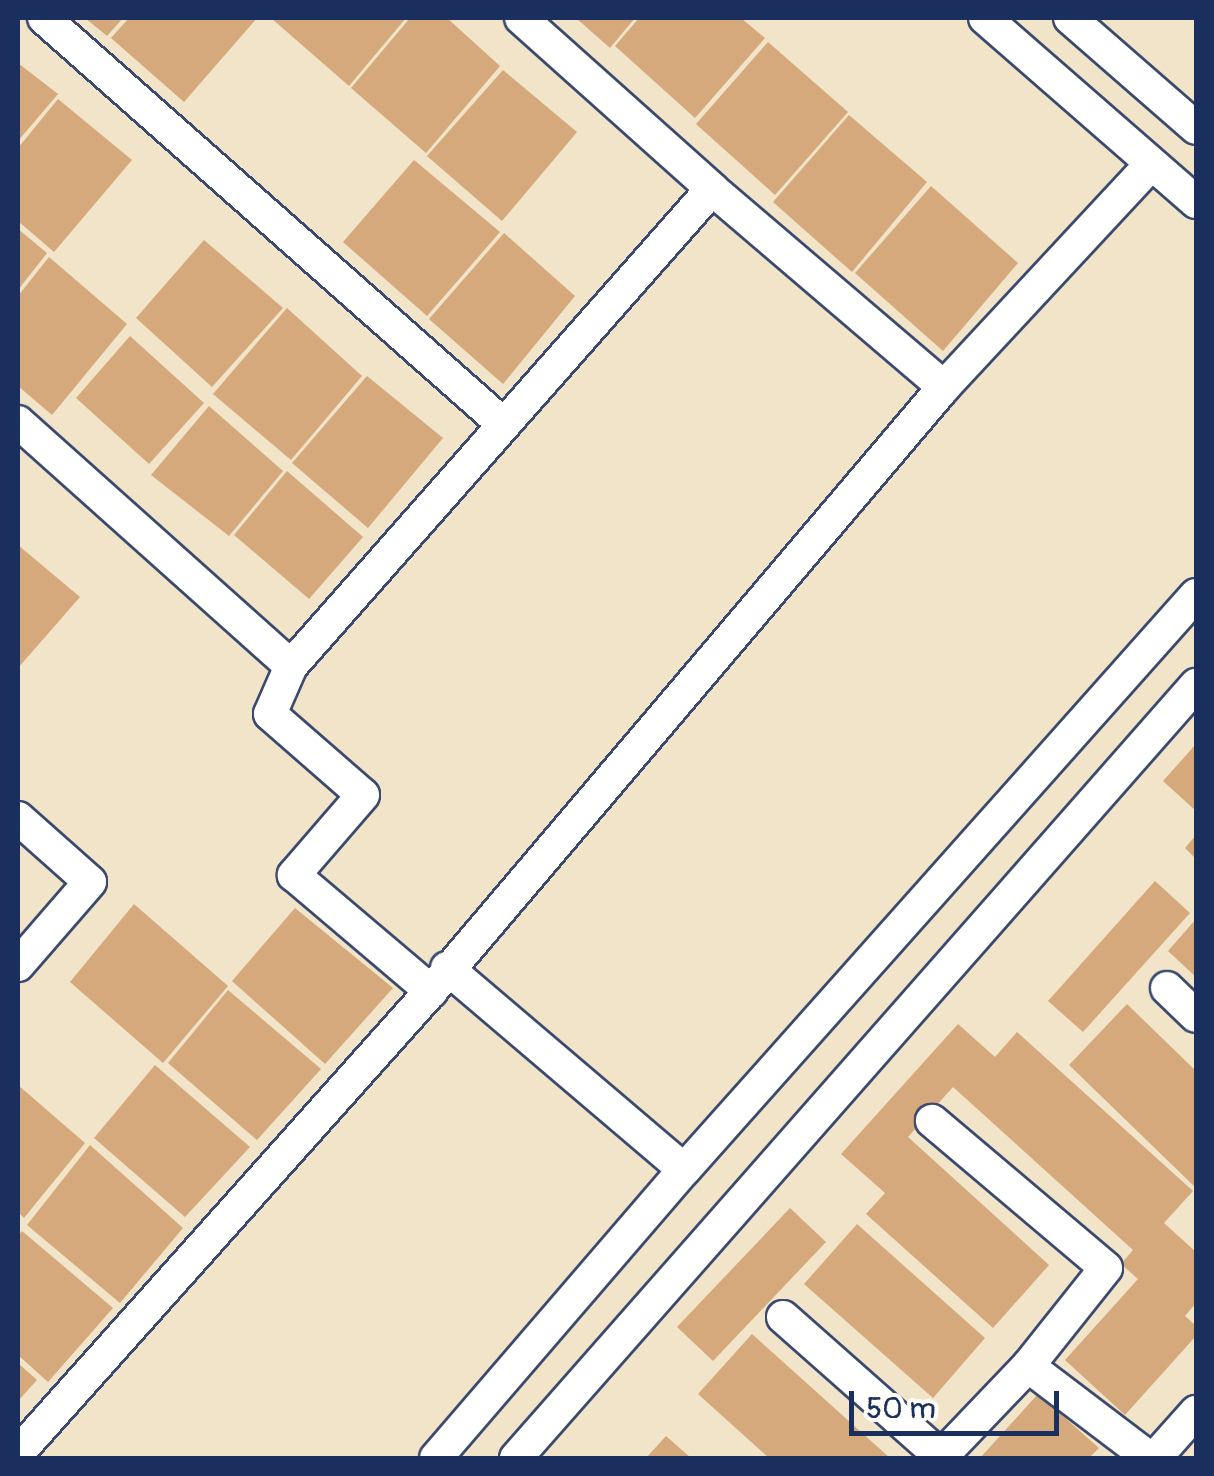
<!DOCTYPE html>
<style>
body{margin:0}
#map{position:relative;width:1214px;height:1476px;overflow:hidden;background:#f2e4c8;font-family:Pangolin,sans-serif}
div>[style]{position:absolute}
.building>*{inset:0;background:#d5a97c}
.roads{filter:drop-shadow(2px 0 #3b4a6e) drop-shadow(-2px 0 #3b4a6e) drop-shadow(0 2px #3b4a6e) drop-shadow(0 -2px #3b4a6e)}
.minor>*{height:32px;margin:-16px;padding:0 16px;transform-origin:16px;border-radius:16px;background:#fff}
span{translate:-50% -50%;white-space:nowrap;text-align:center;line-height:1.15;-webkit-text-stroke:8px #fdfcf7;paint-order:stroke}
.frame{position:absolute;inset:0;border:20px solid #1b2f5e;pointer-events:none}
.scale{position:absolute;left:849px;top:1391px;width:210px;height:45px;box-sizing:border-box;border:5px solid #1b2f5e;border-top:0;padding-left:12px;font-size:30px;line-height:35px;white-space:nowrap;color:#1b2f5e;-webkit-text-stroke:8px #fdfcf7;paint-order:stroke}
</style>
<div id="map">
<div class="building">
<div style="clip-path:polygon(85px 18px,123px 18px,107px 36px)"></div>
<div style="clip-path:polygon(129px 18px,257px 18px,184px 102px,111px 38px)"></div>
<div style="clip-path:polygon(271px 18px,406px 18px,349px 86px)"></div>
<div style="clip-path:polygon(410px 18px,447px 18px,500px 66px,426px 153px,351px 88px)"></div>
<div style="clip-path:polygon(576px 18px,635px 18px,610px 48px)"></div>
<div style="clip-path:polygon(639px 18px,741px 18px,765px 38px,695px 118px,615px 46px)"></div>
<div style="clip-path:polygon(768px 42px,848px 112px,775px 195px,696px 124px)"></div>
<div style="clip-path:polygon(18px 63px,58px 94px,18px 141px)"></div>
<div style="clip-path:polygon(503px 70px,577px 132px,502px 221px,427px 156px)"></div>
<div style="clip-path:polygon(58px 99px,132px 160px,54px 252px,18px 221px,18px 148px)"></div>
<div style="clip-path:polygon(849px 115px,927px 182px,852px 272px,773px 202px)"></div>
<div style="clip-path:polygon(414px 160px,500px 232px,427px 316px,343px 242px)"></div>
<div style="clip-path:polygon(931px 186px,1018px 263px,943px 351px,855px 273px)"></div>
<div style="clip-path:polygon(18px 229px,47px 253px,18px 290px)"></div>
<div style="clip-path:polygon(504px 233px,575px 296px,503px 384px,429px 319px)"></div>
<div style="clip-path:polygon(204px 240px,283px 308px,212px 387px,136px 318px)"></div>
<div style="clip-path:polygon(49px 257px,127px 324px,52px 415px,18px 386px,18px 296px)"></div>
<div style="clip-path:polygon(287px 308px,362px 376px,291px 460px,213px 394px)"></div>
<div style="clip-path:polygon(130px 336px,204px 403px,149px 464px,76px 398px)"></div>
<div style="clip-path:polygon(367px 376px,443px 438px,368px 528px,292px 463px)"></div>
<div style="clip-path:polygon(209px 406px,283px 471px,229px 536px,151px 475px)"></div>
<div style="clip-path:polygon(287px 471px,363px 537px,309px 599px,234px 535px)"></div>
<div style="clip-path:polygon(18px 545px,80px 597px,18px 668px)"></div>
<div style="clip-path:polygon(1196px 744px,1196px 811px,1163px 781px)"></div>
<div style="clip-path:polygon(1196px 835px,1196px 859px,1185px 848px)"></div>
<div style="clip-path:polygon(1155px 881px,1190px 913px,1083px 1032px,1048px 1001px)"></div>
<div style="clip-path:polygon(134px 904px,228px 986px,163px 1063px,70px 982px)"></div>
<div style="clip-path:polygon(295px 908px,393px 988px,325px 1064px,232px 981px)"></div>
<div style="clip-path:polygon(1196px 919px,1196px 977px,1168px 951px)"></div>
<div style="clip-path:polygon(228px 990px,321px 1069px,257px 1140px,168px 1063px)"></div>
<div style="clip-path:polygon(1127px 1004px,1196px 1071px,1196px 1188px,1069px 1065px)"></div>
<div style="clip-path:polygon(958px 1024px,995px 1057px,1017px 1032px,1193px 1191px,1164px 1223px,1196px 1252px,1196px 1303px,1185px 1316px,1196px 1326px,1196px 1336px,1125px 1415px,1065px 1360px,1138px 1279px,1121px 1264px,1133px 1250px,953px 1087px,908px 1137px,1049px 1265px,993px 1328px,866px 1214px,885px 1193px,841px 1154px)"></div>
<div style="clip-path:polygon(155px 1065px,250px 1147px,185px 1217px,94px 1138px)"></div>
<div style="clip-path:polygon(18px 1085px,85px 1143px,24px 1218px,18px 1212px)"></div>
<div style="clip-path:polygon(90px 1145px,183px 1228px,120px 1303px,27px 1225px)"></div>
<div style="clip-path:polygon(790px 1208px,826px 1242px,713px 1361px,677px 1327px)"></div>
<div style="clip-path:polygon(857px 1224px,985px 1338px,933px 1398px,804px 1284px)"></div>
<div style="clip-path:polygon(22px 1231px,113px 1308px,48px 1382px,18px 1355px,18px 1236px)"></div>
<div style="clip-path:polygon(752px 1334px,890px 1458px,769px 1458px,698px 1394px)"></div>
<div style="clip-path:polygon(18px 1363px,37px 1380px,18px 1401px)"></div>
<div style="clip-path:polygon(1038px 1394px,1099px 1448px,1089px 1458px,980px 1458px)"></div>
<div style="clip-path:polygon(666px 1436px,691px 1458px,646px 1458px)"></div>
</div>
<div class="roads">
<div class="minor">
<div style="left:44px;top:18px;width:613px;rotate:41.49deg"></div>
<div style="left:521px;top:18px;width:256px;rotate:41.8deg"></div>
<div style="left:712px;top:189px;width:305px;rotate:40.5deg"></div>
<div style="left:985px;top:18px;width:280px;rotate:41.1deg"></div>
<div style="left:1070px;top:18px;width:167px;rotate:41.1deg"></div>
<div style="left:18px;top:422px;width:366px;rotate:41.8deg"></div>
<div style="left:291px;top:666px;width:636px;rotate:-48.57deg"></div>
<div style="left:291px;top:666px;width:52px;rotate:113.6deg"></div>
<div style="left:270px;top:714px;width:123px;rotate:41.1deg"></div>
<div style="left:363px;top:795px;width:106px;rotate:130.8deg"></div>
<div style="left:294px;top:875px;width:180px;rotate:40.3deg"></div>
<div style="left:18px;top:818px;width:96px;rotate:41.6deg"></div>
<div style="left:90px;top:882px;width:110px;rotate:130.9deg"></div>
<div style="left:447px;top:968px;width:311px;rotate:40.4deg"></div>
<div style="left:1167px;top:988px;width:40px;rotate:44deg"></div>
<div style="left:783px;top:1317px;width:211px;rotate:41.5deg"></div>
<div style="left:941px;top:1457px;width:126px;rotate:-46.3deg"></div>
<div style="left:1028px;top:1366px;width:125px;rotate:-51.5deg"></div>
<div style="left:1106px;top:1268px;width:228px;rotate:-139.8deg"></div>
<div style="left:1028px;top:1366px;width:152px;rotate:37.2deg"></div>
<div style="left:18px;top:1453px;width:620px;rotate:-48.21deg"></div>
<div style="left:431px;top:991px;width:792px;rotate:-49.66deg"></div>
<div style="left:944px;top:387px;width:304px;rotate:-47.1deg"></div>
<div style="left:436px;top:1458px;width:380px;rotate:-49.3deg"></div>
<div style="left:684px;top:1170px;width:770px;rotate:-48.32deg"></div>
<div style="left:516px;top:1458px;width:1030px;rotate:-48.66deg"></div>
<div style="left:1155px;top:1458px;width:62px;rotate:-48.3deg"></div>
</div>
</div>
<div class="frame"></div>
<div class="scale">50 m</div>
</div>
